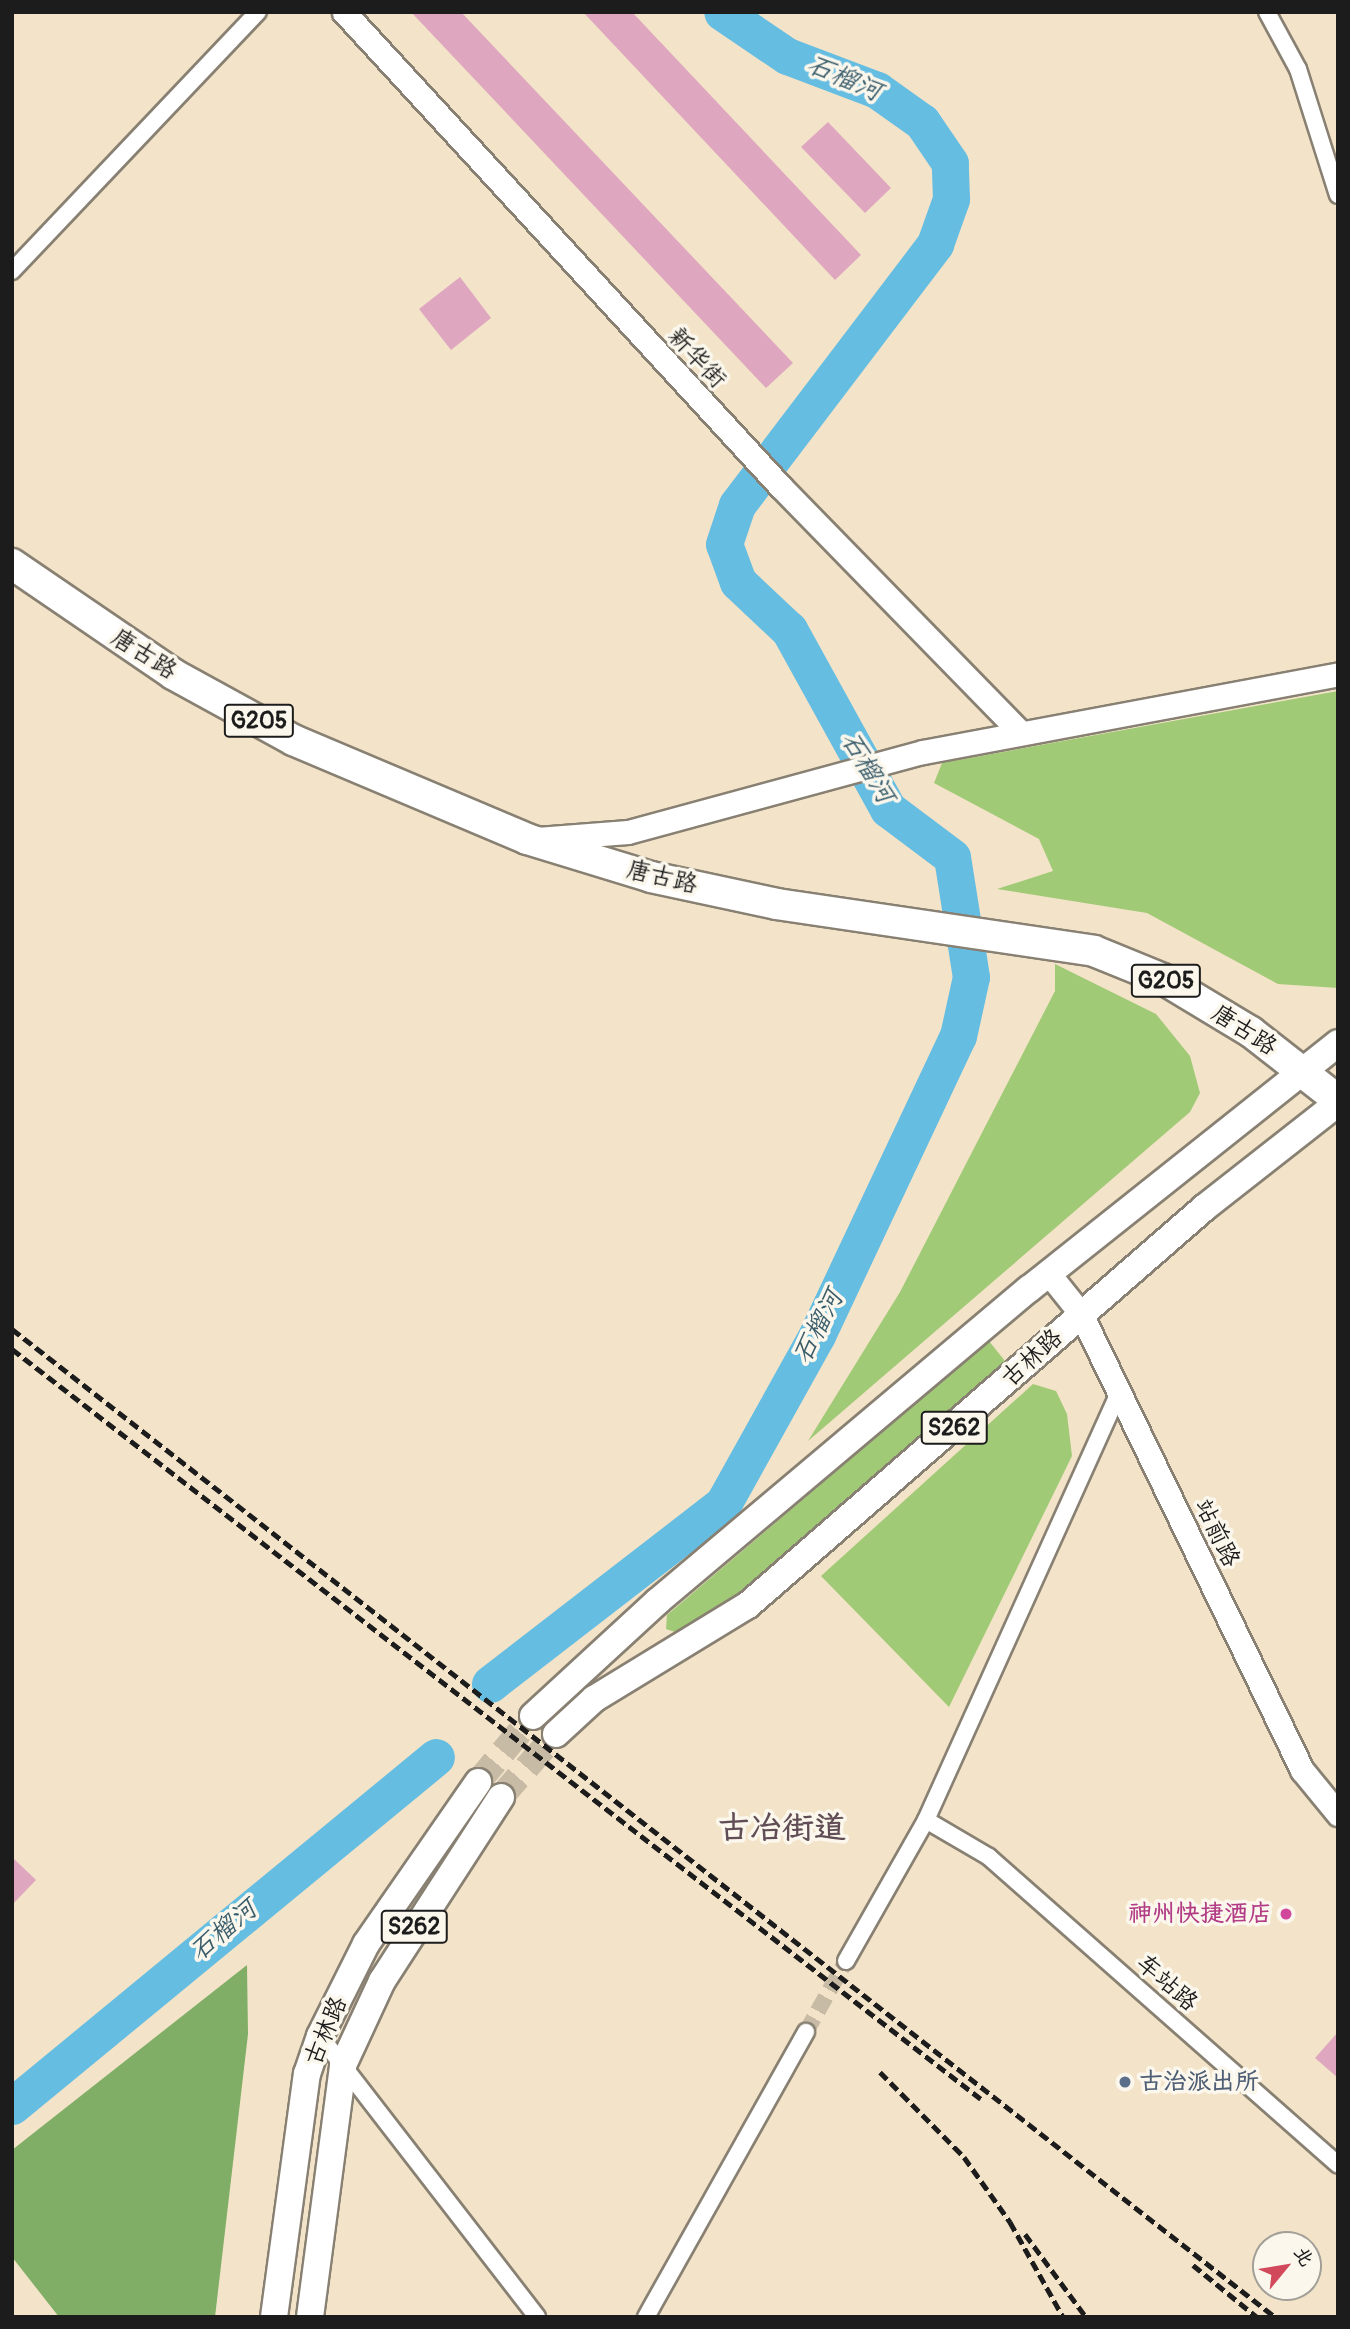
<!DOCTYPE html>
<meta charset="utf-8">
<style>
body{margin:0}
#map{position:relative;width:1350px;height:2329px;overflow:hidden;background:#f3e3c8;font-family:Pangolin,"LXGW WenKai TC",sans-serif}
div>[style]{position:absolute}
.green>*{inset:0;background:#a1ca76}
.forest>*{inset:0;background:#80ae67}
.river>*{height:37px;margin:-18.5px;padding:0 18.5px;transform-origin:18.5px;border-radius:18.5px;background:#65bde2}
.building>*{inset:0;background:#dea7bf}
.street-tunnel>*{height:16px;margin-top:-8px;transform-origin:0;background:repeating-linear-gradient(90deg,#c8bba6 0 16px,transparent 0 24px)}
.primary-tunnel>*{height:26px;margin-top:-13px;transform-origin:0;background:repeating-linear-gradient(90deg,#c8bba6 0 26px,transparent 0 39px)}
.roads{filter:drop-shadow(2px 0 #888072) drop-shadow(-2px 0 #888072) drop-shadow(0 2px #888072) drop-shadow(0 -2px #888072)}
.street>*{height:16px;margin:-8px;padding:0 8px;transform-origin:8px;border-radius:8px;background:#fff}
.secondary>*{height:23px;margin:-11.5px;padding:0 11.5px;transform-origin:11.5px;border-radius:11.5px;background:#fff}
.primary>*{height:26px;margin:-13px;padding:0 13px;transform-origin:13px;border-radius:13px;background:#fff}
.highway>*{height:30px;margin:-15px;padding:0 15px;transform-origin:15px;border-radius:15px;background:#fff}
.rail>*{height:5px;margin-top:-2.5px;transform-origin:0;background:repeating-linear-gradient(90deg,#1c1c1c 0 10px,transparent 0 15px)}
.dots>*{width:19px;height:19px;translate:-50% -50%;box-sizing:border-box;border:4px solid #fbf7ec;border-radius:50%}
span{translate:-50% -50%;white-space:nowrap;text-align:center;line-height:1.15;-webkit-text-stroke:7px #fbf7ec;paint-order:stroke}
.shield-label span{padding:2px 5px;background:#fbf7ec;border:2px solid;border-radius:5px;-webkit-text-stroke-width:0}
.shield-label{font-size:23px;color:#1c1c1c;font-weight:700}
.street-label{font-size:24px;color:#1c1c1c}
.hotel-label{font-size:24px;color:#b23c85;font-weight:700}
.right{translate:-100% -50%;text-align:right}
.service-label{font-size:24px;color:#4e5e75;font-weight:700}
.left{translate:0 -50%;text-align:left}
.water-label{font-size:26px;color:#395c6b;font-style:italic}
.district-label{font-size:32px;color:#604d55;font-weight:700}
.frame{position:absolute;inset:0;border:14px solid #1c1c1c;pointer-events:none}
.north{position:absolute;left:1252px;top:2231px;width:70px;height:70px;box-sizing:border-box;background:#fbf7ec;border:2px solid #a29f99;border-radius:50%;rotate:60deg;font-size:19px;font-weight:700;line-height:28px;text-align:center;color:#1c1c1c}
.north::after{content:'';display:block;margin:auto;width:24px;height:32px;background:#d1495b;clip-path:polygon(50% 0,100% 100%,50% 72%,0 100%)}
</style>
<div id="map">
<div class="green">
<div style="clip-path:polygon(1338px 691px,1338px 988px,1278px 984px,1147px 913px,997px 889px,1053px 871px,1039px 839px,934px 783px,942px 763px)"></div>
<div style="clip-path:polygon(1055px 964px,1156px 1014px,1190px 1056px,1200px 1093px,1190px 1112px,808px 1441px,900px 1292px,1055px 991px)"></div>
<div style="clip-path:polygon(989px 1341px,1005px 1361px,996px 1374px,728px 1604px,678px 1633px,666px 1629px,667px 1615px)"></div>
<div style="clip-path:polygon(1033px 1384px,1056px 1391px,1067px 1414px,1072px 1456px,949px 1707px,821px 1576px)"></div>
</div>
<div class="forest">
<div style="clip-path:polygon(247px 1965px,248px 2034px,215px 2317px,59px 2317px,12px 2257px,12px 2150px)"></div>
</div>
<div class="river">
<div style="left:490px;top:1684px;width:294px;rotate:-37.7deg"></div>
<div style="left:723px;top:1504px;width:193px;rotate:-60.9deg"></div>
<div style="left:817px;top:1335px;width:331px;rotate:-64.8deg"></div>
<div style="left:958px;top:1036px;width:60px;rotate:-77.6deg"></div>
<div style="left:971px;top:977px;width:121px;rotate:-99deg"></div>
<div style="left:952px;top:857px;width:80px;rotate:-143.1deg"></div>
<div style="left:888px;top:809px;width:205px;rotate:-118.9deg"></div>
<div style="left:789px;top:630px;width:70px;rotate:-136.7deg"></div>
<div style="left:738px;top:582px;width:40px;rotate:-110.2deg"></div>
<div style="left:724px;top:544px;width:41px;rotate:-71.6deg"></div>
<div style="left:737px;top:505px;width:328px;rotate:-52.8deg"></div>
<div style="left:935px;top:244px;width:48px;rotate:-70.4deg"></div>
<div style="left:951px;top:199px;width:36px;rotate:-92deg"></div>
<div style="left:950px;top:163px;width:50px;rotate:-124.3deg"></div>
<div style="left:922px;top:122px;width:55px;rotate:-144.6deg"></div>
<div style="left:877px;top:90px;width:96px;rotate:-159.3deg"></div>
<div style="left:787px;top:56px;width:78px;rotate:-145.9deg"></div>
<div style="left:12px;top:2106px;width:549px;rotate:-39.46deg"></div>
</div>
<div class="building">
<div style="clip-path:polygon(411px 12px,461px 12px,793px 363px,766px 388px)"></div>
<div style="clip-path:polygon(583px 12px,632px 12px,861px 255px,835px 280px)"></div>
<div style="clip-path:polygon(828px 122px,891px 188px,865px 213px,801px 147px)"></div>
<div style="clip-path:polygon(460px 277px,491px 318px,451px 350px,419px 309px)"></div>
<div style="clip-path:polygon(12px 1857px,36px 1880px,12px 1905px)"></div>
<div style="clip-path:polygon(1338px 2032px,1338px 2078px,1315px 2058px)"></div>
</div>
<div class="street-tunnel">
<div style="left:806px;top:2032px;width:81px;rotate:-60.6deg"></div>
</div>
<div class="primary-tunnel">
<div style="left:478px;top:1782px;width:86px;rotate:-50.2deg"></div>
<div style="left:501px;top:1797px;width:84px;rotate:-48.9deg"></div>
</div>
<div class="roads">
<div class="street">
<div style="left:1267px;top:12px;width:65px;rotate:61.5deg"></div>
<div style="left:1298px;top:69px;width:132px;rotate:72.4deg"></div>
<div style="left:12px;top:271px;width:357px;rotate:-46.5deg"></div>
<div style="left:926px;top:1820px;width:73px;rotate:30.4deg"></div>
<div style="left:989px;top:1857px;width:465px;rotate:41.4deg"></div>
<div style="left:846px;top:1961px;width:162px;rotate:-60.4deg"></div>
<div style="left:926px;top:1820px;width:469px;rotate:-65.7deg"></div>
<div style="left:320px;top:2036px;width:355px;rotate:52.3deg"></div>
<div style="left:646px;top:2317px;width:327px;rotate:-60.7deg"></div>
</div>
<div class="secondary">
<div style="left:344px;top:12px;width:645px;rotate:47.39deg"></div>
<div style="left:781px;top:487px;width:342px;rotate:45.7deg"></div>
<div style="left:537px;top:839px;width:91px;rotate:-4.4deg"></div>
<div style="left:628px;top:832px;width:306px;rotate:-15.2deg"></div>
<div style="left:923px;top:752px;width:422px;rotate:-10.6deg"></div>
<div style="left:1049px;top:1274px;width:51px;rotate:51.3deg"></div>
<div style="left:1081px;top:1314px;width:507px;rotate:64.14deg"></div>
<div style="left:1302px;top:1770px;width:57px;rotate:50.7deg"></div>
</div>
<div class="primary">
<div style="left:533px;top:1716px;width:170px;rotate:-42.6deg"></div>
<div style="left:658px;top:1601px;width:485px;rotate:-40.1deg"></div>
<div style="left:1029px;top:1289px;width:395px;rotate:-38.5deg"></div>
<div style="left:556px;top:1734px;width:52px;rotate:-42.6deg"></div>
<div style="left:594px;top:1699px;width:180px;rotate:-31.4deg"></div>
<div style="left:748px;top:1605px;width:605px;rotate:-41.04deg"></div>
<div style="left:1204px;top:1208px;width:170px;rotate:-38.1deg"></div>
<div style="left:274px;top:2317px;width:245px;rotate:-82.3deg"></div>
<div style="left:307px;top:2074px;width:40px;rotate:-71.1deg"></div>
<div style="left:320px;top:2036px;width:103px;rotate:-63.4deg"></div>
<div style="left:366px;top:1944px;width:197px;rotate:-55.3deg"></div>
<div style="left:310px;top:2317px;width:254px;rotate:-82.5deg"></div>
<div style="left:343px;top:2065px;width:93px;rotate:-65.1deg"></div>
<div style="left:382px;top:1981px;width:219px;rotate:-57.1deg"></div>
</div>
<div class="highway">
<div style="left:12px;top:564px;width:195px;rotate:34.3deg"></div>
<div style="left:173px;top:674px;width:137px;rotate:28.8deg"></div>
<div style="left:293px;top:740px;width:254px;rotate:22.9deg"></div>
<div style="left:527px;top:839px;width:130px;rotate:17deg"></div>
<div style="left:651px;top:877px;width:129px;rotate:12.1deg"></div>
<div style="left:777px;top:904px;width:320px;rotate:8.4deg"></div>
<div style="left:1094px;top:951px;width:74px;rotate:22.1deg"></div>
<div style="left:1163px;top:979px;width:103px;rotate:31.1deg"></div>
<div style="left:1251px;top:1032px;width:110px;rotate:38deg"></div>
</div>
</div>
<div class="rail">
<div style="left:12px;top:1329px;width:1604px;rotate:38.03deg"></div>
<div style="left:12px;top:1349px;width:1225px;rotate:37.74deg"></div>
<div style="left:880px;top:2072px;width:120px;rotate:45.3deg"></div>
<div style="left:964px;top:2157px;width:80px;rotate:54.7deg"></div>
<div style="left:1010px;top:2222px;width:109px;rotate:60.8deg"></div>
<div style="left:1025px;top:2234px;width:103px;rotate:53.7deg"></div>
<div style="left:1193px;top:2265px;width:82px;rotate:39.1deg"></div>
</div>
<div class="dots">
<div style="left:1286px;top:1914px;background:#d1479c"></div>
<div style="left:1125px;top:2082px;background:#5c6f8a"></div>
</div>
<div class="shield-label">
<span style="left:259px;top:721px">G205</span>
<span style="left:1166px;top:981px">G205</span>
<span style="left:954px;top:1428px">S262</span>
<span style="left:414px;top:1927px">S262</span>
</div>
<div class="street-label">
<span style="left:697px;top:358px;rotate:47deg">新华街</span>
<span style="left:144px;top:654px;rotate:33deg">唐古路</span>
<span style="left:662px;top:877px;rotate:14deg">唐古路</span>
<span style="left:1244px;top:1030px;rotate:33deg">唐古路</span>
<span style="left:1032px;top:1358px;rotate:-42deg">古林路</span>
<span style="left:1217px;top:1533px;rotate:64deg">站前路</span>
<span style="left:1167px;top:1983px;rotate:41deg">车站路</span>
<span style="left:326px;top:2031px;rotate:-67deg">古林路</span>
</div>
<div class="hotel-label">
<span class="right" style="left:1272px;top:1914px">神州快捷酒店</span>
</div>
<div class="service-label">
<span class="left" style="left:1139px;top:2082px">古治派出所</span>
</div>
<div class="water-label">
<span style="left:844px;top:79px;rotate:23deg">石榴河</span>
<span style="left:867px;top:768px;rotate:59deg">石榴河</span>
<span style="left:819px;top:1327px;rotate:-63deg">石榴河</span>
<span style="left:224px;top:1931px;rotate:-40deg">石榴河</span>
</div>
<div class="district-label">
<span style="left:782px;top:1828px">古冶街道</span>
</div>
<div class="frame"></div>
<div class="north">北</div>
</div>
